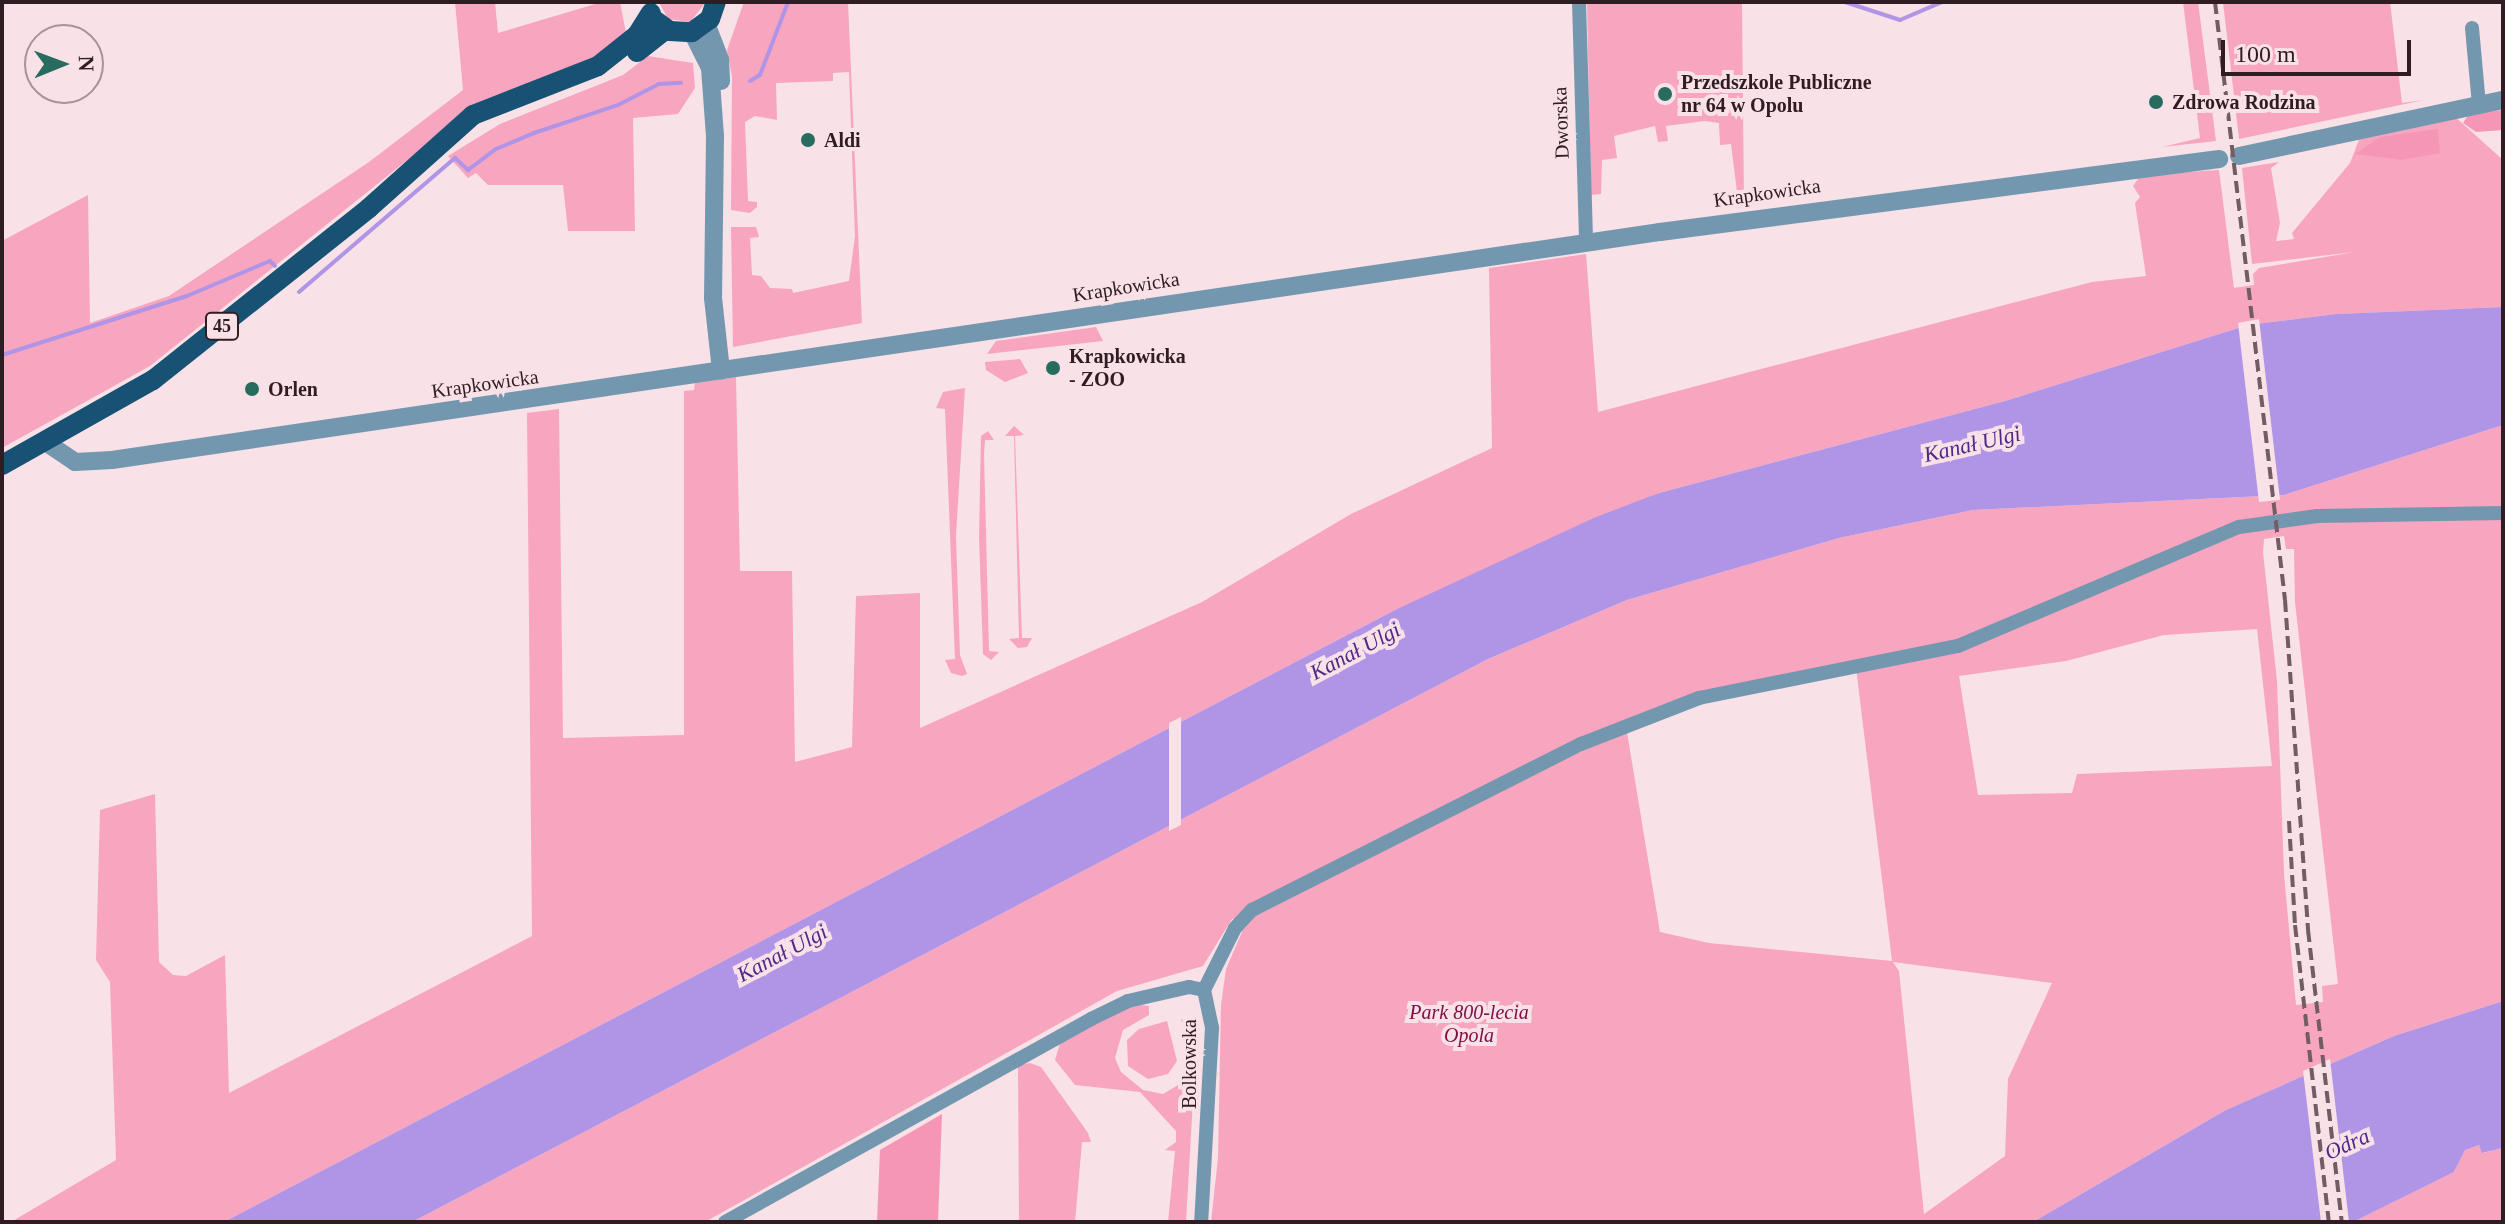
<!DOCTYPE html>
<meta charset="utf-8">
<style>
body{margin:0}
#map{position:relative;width:2505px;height:1224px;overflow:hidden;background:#f8e1e7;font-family:"Times New Roman",serif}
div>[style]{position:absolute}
.green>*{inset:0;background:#f8a5c0}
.forest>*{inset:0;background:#f596b6}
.water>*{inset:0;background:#b095e7}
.pier>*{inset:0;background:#f8e1e7}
.stream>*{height:4px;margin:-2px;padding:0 2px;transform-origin:2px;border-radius:2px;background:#b095e7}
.minor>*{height:14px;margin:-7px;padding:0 7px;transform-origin:7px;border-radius:7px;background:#7497b0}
.tertiary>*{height:18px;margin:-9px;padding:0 9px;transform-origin:9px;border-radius:9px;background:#7497b0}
.primary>*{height:20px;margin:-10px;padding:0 10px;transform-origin:10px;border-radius:10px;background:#175274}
.rail>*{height:4px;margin-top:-2px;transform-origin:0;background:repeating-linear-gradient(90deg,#725d64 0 12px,transparent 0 18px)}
.dots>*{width:22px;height:22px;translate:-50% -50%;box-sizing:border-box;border:4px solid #f8e1e7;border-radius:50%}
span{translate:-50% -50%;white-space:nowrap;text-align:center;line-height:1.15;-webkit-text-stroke:8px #f8e1e7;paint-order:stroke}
.shield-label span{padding:2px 6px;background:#f8e1e7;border:2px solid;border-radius:6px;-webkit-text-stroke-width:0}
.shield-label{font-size:18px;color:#301c23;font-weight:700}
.poi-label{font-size:20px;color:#301c23;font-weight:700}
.left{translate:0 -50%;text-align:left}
.street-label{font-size:20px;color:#301c23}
.park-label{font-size:20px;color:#800f45;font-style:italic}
.water-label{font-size:22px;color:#502887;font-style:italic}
.frame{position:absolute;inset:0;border:4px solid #301c23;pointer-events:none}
.north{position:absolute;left:24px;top:24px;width:80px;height:80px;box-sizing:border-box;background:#f8e1e7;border:2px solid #a89299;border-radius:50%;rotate:89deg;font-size:22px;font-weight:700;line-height:32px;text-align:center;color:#301c23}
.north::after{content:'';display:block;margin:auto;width:28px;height:36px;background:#276c5f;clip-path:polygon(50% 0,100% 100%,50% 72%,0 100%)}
.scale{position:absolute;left:2221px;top:40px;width:190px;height:36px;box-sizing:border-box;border:4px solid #301c23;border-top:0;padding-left:10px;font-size:24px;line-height:28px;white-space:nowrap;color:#301c23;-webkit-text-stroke:6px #f8e1e7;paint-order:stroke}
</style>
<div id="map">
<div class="green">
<div style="clip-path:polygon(455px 2px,495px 2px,498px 33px,602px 2px,620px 2px,626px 33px,596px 56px,476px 105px,150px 366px,2px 448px,2px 241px,88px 195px,90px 323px,169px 296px,369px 162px,463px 90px)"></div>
<div style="clip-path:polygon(659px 2px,706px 2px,690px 22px,668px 19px)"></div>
<div style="clip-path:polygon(744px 2px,848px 2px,862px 323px,733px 347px,731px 227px,756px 227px,759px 237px,750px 238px,752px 275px,761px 276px,770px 288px,792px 289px,793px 293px,849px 281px,855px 236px,849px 72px,833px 73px,833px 81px,776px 83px,777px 120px,755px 116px,745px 122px,748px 201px,757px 202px,757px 207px,750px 213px,731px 210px,732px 77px,727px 50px)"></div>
<div style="clip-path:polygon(1587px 2px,1742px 4px,1744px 207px,1739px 208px,1731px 144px,1720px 145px,1719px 123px,1705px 121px,1666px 126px,1668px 141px,1658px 142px,1655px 126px,1614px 136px,1617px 158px,1602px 160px,1601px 194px,1591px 195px)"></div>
<div style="clip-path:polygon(2183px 2px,2198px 2px,2216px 141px,2162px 147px,2200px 138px)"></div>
<div style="clip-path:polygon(2223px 2px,2390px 2px,2402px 103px,2424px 100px,2239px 139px)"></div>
<div style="clip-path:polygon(648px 56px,693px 63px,695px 88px,678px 114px,633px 118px,635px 231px,568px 231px,563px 185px,488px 185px,476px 173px,468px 178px,448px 156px,500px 124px,623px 75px)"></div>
<div style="clip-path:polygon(2453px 115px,2503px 160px,2503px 307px,2336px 314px,2248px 325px,2005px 401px,1659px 493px,1397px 609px,224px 1222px,11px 1222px,116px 1160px,110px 982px,96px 960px,100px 810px,155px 794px,159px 962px,173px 975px,186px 976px,225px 955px,229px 1093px,532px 936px,527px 413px,559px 409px,563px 738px,684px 735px,684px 391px,694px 390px,695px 382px,736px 377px,740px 571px,792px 571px,795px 762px,852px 747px,856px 596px,920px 593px,920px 728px,1202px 602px,1351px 514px,1492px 448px,1489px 268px,1586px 254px,1598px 412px,2092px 282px,2146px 276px,2135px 203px,2140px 197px,2133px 186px,2141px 175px,2219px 170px,2234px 288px,2254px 285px,2253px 274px,2259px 268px,2355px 252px,2252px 264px,2242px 168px,2279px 162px,2271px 168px,2280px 223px,2276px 241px,2294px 239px,2292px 233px,2350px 163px,2360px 137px)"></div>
<div style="clip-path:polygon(1096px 327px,1103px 341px,987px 354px,996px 341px)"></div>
<div style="clip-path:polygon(1020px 359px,1028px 373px,1005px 382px,986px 370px,985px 362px)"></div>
<div style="clip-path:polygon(965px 388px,956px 536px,960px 655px,967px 674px,962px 676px,951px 673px,945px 660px,955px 659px,945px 409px,936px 408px,943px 392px)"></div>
<div style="clip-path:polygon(evenodd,2503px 425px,2503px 1001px,2394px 1036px,2226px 1110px,2033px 1222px,1211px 1222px,1218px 1158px,1221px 1005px,1226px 969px,1242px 932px,1241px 919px,1232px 919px,1203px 966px,1117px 991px,705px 1222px,412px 1222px,1488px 659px,1627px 600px,1839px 538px,1973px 510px,2284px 495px,2503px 425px,2284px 536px,2286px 549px,2294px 549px,2295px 602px,2338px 984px,2322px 986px,2323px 1002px,2296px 1005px,2284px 874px,2277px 681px,2263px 552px,2264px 539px,2284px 536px,2503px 425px,2257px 629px,2272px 766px,2077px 774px,2072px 793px,1978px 795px,1959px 676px,2066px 661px,2164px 635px,2257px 629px,2503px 425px,1856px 668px,1892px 961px,1709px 943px,1660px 932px,1626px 726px,1793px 676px,1856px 668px,2503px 425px,1893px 962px,2052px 983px,2008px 1079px,2005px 1156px,1924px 1214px,1899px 971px,1893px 962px)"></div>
<div style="clip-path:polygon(1014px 426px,1024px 435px,1015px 436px,1022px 638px,1032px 638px,1027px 647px,1018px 648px,1009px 639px,1019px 638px,1014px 436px,1005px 436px)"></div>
<div style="clip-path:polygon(988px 431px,994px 440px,985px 440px,984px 454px,989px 651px,999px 652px,991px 660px,983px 654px,979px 537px,981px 436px)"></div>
<div style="clip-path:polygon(1132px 1004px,1149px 1006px,1149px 1015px,1123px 1030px,1115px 1058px,1121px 1072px,1143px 1090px,1163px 1094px,1180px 1084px,1191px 1057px,1181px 1019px,1197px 1030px,1186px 1222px,1168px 1222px,1175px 1151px,1165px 1150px,1176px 1142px,1176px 1131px,1140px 1092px,1075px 1085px,1055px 1060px,1060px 1043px)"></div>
<div style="clip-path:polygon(1167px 1021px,1177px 1061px,1168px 1074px,1148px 1079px,1128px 1066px,1127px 1040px,1139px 1029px)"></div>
<div style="clip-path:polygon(1030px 1063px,1041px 1067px,1088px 1133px,1091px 1142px,1082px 1142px,1075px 1222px,1019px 1222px,1018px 1065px)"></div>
<div style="clip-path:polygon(2479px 1145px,2483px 1153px,2503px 1148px,2503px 1222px,2353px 1222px,2454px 1172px,2465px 1150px)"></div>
</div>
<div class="forest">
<div style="clip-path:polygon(2503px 110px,2503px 130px,2476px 132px,2463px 123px,2469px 114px)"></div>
<div style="clip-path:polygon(2438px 129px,2440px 153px,2402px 160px,2355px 154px,2380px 137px)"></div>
<div style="clip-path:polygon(942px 1114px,938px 1222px,877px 1222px,880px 1150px)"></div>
</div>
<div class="water">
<div style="clip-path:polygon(2503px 307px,2503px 425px,2284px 495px,1973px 510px,1839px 538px,1627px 600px,1488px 659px,412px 1222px,224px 1222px,1397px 609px,1596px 517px,1659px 493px,2005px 401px,2248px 325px,2336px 314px)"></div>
<div style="clip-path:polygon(2503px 1001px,2503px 1148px,2482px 1153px,2479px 1145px,2465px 1150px,2454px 1172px,2353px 1222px,2033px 1222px,2226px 1110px,2394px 1036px)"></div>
</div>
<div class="pier">
<div style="clip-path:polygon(2259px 319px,2280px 500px,2259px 502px,2238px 323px)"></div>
<div style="clip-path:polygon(1181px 717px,1181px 825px,1169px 831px,1169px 723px)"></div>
<div style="clip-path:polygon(2330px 1059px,2349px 1222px,2321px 1222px,2303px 1071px)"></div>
</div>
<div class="stream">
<div style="left:1845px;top:2px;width:58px;rotate:18.1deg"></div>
<div style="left:1900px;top:20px;width:46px;rotate:-23.2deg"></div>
<div style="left:750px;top:81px;width:12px;rotate:-31deg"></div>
<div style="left:760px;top:75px;width:78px;rotate:-69deg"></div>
<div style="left:299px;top:292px;width:206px;rotate:-40.7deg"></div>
<div style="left:455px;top:158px;width:18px;rotate:43deg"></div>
<div style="left:468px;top:170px;width:35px;rotate:-37deg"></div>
<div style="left:496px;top:149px;width:41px;rotate:-22.8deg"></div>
<div style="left:534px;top:133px;width:89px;rotate:-18.4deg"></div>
<div style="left:618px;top:105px;width:46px;rotate:-27.1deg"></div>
<div style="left:659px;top:84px;width:22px;rotate:-3deg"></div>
<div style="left:2px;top:355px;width:194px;rotate:-17.7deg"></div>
<div style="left:187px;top:296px;width:90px;rotate:-22.9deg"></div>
<div style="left:270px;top:261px;width:7px;rotate:45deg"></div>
</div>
<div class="minor">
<div style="left:1579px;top:2px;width:241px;rotate:88.3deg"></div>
<div style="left:2472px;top:28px;width:77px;rotate:84.8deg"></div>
<div style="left:1204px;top:990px;width:69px;rotate:-63.4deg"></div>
<div style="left:1235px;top:928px;width:25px;rotate:-47deg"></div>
<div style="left:1252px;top:910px;width:369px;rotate:-26.8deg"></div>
<div style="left:1581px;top:744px;width:127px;rotate:-21.3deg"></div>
<div style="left:1699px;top:698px;width:264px;rotate:-11.4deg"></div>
<div style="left:1958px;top:646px;width:305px;rotate:-23deg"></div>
<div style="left:2239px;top:527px;width:79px;rotate:-8deg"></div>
<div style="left:2317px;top:516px;width:186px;rotate:-0.9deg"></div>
<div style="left:725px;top:1222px;width:419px;rotate:-29deg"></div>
<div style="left:1091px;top:1019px;width:41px;rotate:-25.9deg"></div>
<div style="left:1128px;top:1001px;width:63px;rotate:-12.9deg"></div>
<div style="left:1189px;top:987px;width:15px;rotate:11deg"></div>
<div style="left:1204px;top:990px;width:39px;rotate:78deg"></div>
<div style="left:1212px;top:1028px;width:194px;rotate:93.2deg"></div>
</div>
<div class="tertiary">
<div style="left:706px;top:23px;width:40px;rotate:69deg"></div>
<div style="left:720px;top:60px;width:21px;rotate:87deg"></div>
<div style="left:692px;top:32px;width:40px;rotate:63.4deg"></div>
<div style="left:710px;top:68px;width:68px;rotate:85.8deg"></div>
<div style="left:715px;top:136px;width:162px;rotate:90.7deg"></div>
<div style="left:713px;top:298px;width:73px;rotate:83.7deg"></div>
<div style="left:2239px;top:156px;width:270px;rotate:-12deg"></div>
<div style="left:47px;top:443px;width:34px;rotate:34deg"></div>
<div style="left:75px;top:462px;width:37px;rotate:-3deg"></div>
<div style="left:112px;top:460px;width:1565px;rotate:-8.38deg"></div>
<div style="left:1660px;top:232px;width:564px;rotate:-7.44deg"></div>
</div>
<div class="primary">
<div style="left:656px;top:21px;width:17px;rotate:36deg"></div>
<div style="left:670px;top:31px;width:22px;rotate:3deg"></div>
<div style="left:692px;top:32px;width:22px;rotate:-36deg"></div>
<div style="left:710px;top:19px;width:18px;rotate:-71deg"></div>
<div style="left:637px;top:52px;width:37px;rotate:-38deg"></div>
<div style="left:2px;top:465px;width:173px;rotate:-29.4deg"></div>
<div style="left:153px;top:380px;width:276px;rotate:-38.5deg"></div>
<div style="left:369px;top:208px;width:140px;rotate:-41.8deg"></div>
<div style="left:473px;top:115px;width:134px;rotate:-21.4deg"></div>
<div style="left:598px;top:66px;width:50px;rotate:-38.5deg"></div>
<div style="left:637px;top:35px;width:26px;rotate:-58deg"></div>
</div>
<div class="rail">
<div style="left:2215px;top:2px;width:602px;rotate:83.32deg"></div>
<div style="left:2285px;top:600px;width:331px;rotate:86deg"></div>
<div style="left:2308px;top:930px;width:294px;rotate:83.4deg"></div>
<div style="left:2289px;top:821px;width:104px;rotate:86.7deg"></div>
<div style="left:2295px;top:925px;width:299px;rotate:83.5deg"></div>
</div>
<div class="dots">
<div style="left:1665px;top:94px;background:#276c5f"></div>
<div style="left:2156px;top:102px;background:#276c5f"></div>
<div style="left:808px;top:140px;background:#276c5f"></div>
<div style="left:1053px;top:368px;background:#276c5f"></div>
<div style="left:252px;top:389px;background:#276c5f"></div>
</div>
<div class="shield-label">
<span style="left:222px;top:326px">45</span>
</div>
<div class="poi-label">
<span class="left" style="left:1681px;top:94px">Przedszkole Publiczne<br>nr 64 w Opolu</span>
<span class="left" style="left:2172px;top:102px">Zdrowa Rodzina</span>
<span class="left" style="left:824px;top:140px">Aldi</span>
<span class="left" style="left:1069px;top:368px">Krapkowicka<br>- ZOO</span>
<span class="left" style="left:268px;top:389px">Orlen</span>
</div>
<div class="street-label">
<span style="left:1561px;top:123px;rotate:-92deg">Dworska</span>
<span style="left:1767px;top:193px;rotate:-8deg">Krapkowicka</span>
<span style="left:1126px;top:287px;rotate:-9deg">Krapkowicka</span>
<span style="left:485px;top:384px;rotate:-8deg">Krapkowicka</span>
<span style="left:1189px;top:1064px;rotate:-90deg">Bolkowska</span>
</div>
<div class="park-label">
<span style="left:1469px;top:1024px">Park 800-lecia<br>Opola</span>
</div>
<div class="water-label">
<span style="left:1972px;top:444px;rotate:-13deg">Kanał Ulgi</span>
<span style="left:1355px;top:651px;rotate:-28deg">Kanał Ulgi</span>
<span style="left:782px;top:953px;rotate:-28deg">Kanał Ulgi</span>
<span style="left:2347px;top:1144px;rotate:-24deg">Odra</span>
</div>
<div class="frame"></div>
<div class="north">N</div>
<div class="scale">100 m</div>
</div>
